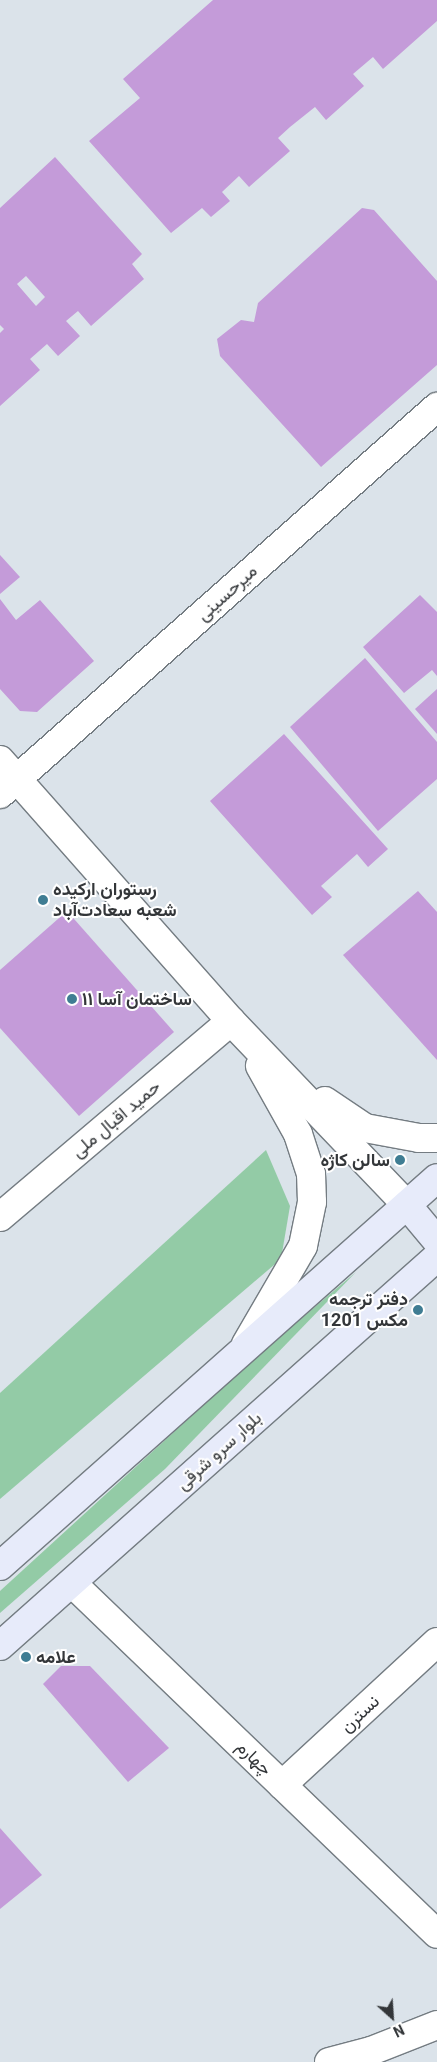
<!DOCTYPE html>
<meta charset="utf-8">
<style>
body{margin:0}
#map{position:relative;width:437px;height:2062px;overflow:hidden;background:#dbe3ea;font-family:Roboto,Vazirmatn,sans-serif}
div>[style]{position:absolute}
.green>*{inset:0;background:#93cba6}
.building>*{inset:0;background:#c49bd9}
.roads{filter:drop-shadow(1px 0 #747c82) drop-shadow(-1px 0 #747c82) drop-shadow(0 1px #747c82) drop-shadow(0 -1px #747c82)}
.minor>*{height:28px;margin:-14px;padding:0 14px;transform-origin:14px;border-radius:14px;background:#fff}
.tertiary>*{height:28px;margin:-14px;padding:0 14px;transform-origin:14px;border-radius:14px;background:#fff}
.secondary>*{height:28px;margin:-14px;padding:0 14px;transform-origin:14px;border-radius:14px;background:#e7ebfa}
.dots>*{width:14px;height:14px;translate:-50% -50%;box-sizing:border-box;border:2px solid #fff;border-radius:50%}
span{translate:-50% -50%;white-space:nowrap;text-align:center;line-height:1.15;-webkit-text-stroke:4px #fff;paint-order:stroke}
.street-label{font-size:18px;color:#333639}
.poi-label{font-size:18px;color:#333639;font-weight:700}
.left{translate:0 -50%;text-align:left}
.right{translate:-100% -50%;text-align:right}
.north{position:absolute;left:367px;top:1992px;width:50px;height:50px;-webkit-text-stroke:4px #fff;paint-order:stroke;rotate:154deg;font-size:14px;font-weight:700;line-height:20px;text-align:center;color:#333639}
.north::after{content:'';display:block;margin:auto;width:18px;height:22px;background:#333639;clip-path:polygon(50% 0,100% 100%,50% 72%,0 100%)}
</style>
<div id="map">
<div class="green">
<div style="clip-path:polygon(266px 1150px,290px 1206px,281px 1259px,0 1499px,0 1393px)"></div>
<div style="clip-path:polygon(356px 1272px,165px 1469px,0 1613px,0 1591px,257px 1356px)"></div>
</div>
<div class="building">
<div style="clip-path:polygon(213px 0,437px 0,437px 21px,383px 69px,373px 57px,353px 74px,364px 86px,326px 120px,315px 107px,290px 127px,278px 138px,290px 151px,249px 187px,239px 176px,222px 192px,230px 201px,211px 217px,202px 208px,171px 233px,89px 141px,140px 98px,123px 79px)"></div>
<div style="clip-path:polygon(evenodd,55px 157px,142px 254px,132px 264px,144px 279px,91px 326px,78px 311px,66px 321px,80px 336px,58px 356px,47px 344px,30px 359px,40px 370px,0 406px,0 333px,4px 329px,0 325px,0 208px,55px 157px,26px 276px,45px 297px,36px 306px,17px 284px,26px 276px)"></div>
<div style="clip-path:polygon(362px 208px,374px 210px,437px 281px,437px 365px,321px 467px,220px 356px,217px 339px,241px 320px,254px 322px,258px 303px)"></div>
<div style="clip-path:polygon(0 555px,20px 577px,0 594px)"></div>
<div style="clip-path:polygon(420px 595px,437px 612px,437px 676px,432px 670px,404px 693px,363px 647px)"></div>
<div style="clip-path:polygon(0 599px,16px 620px,40px 600px,94px 661px,37px 712px,20px 711px,0 689px)"></div>
<div style="clip-path:polygon(365px 658px,437px 742px,437px 779px,378px 831px,290px 727px)"></div>
<div style="clip-path:polygon(437px 689px,437px 734px,415px 709px)"></div>
<div style="clip-path:polygon(284px 734px,388px 849px,368px 867px,357px 854px,321px 886px,332px 897px,312px 915px,210px 801px)"></div>
<div style="clip-path:polygon(418px 891px,437px 912px,437px 1060px,343px 955px)"></div>
<div style="clip-path:polygon(67px 911px,174px 1032px,79px 1116px,0 1028px,0 970px)"></div>
<div style="clip-path:polygon(61px 1666px,90px 1666px,169px 1748px,128px 1782px,43px 1684px)"></div>
<div style="clip-path:polygon(0 1828px,42px 1875px,0 1909px)"></div>
</div>
<div class="roads">
<div class="minor">
<div style="left:0;top:794px;width:584px;rotate:-41.53deg"></div>
<div style="left:0;top:1217px;width:303px;rotate:-40.3deg"></div>
<div style="left:282px;top:1785px;width:211px;rotate:-42.7deg"></div>
<div style="left:329px;top:2062px;width:43px;rotate:-14.7deg"></div>
<div style="left:371px;top:2051px;width:71px;rotate:-21.5deg"></div>
</div>
<div class="tertiary">
<div style="left:0;top:760px;width:349px;rotate:48.5deg"></div>
<div style="left:231px;top:1021px;width:255px;rotate:46.3deg"></div>
<div style="left:325px;top:1101px;width:48px;rotate:34deg"></div>
<div style="left:365px;top:1128px;width:55px;rotate:10.5deg"></div>
<div style="left:419px;top:1138px;width:18px"></div>
<div style="left:246px;top:1344px;width:113px;rotate:-59.8deg"></div>
<div style="left:303px;top:1246px;width:45px;rotate:-78.4deg"></div>
<div style="left:312px;top:1202px;width:28px;rotate:-92deg"></div>
<div style="left:311px;top:1174px;width:42px;rotate:-108deg"></div>
<div style="left:298px;top:1134px;width:78px;rotate:-119.2deg"></div>
<div style="left:72px;top:1583px;width:506px;rotate:43.88deg"></div>
</div>
<div class="secondary">
<div style="left:407px;top:1205px;width:47px;rotate:50.2deg"></div>
<div style="left:0;top:1566px;width:584px;rotate:-41.6deg"></div>
<div style="left:0;top:1646px;width:585px;rotate:-41.67deg"></div>
</div>
</div>
<div class="dots">
<div style="left:43px;top:900px;background:#3f7d93"></div>
<div style="left:72px;top:999px;background:#3f7d93"></div>
<div style="left:400px;top:1160px;background:#3f7d93"></div>
<div style="left:418px;top:1310px;background:#3f7d93"></div>
<div style="left:26px;top:1657px;background:#3f7d93"></div>
</div>
<div class="street-label">
<span style="left:227px;top:593px;rotate:-42deg">میرحسینی</span>
<span style="left:116px;top:1119px;rotate:-40deg">حمید اقبال ملی</span>
<span style="left:219px;top:1451px;rotate:-42deg">بلوار سرو شرقی</span>
<span style="left:360px;top:1714px;rotate:-43deg">نسترن</span>
<span style="left:254px;top:1758px;rotate:44deg">چهارم</span>
</div>
<div class="poi-label">
<span class="left" style="left:53px;top:900px">رستوران ارکیده<br>شعبه سعادت‌آباد</span>
<span class="left" style="left:82px;top:999px">ساختمان آسا ۱۱</span>
<span class="right" style="left:390px;top:1160px">سالن كاژه</span>
<span class="right" style="left:408px;top:1310px">دفتر ترجمه<br>1201 مکس</span>
<span class="left" style="left:36px;top:1657px">علامه</span>
</div>
<div class="north">N</div>
</div>
